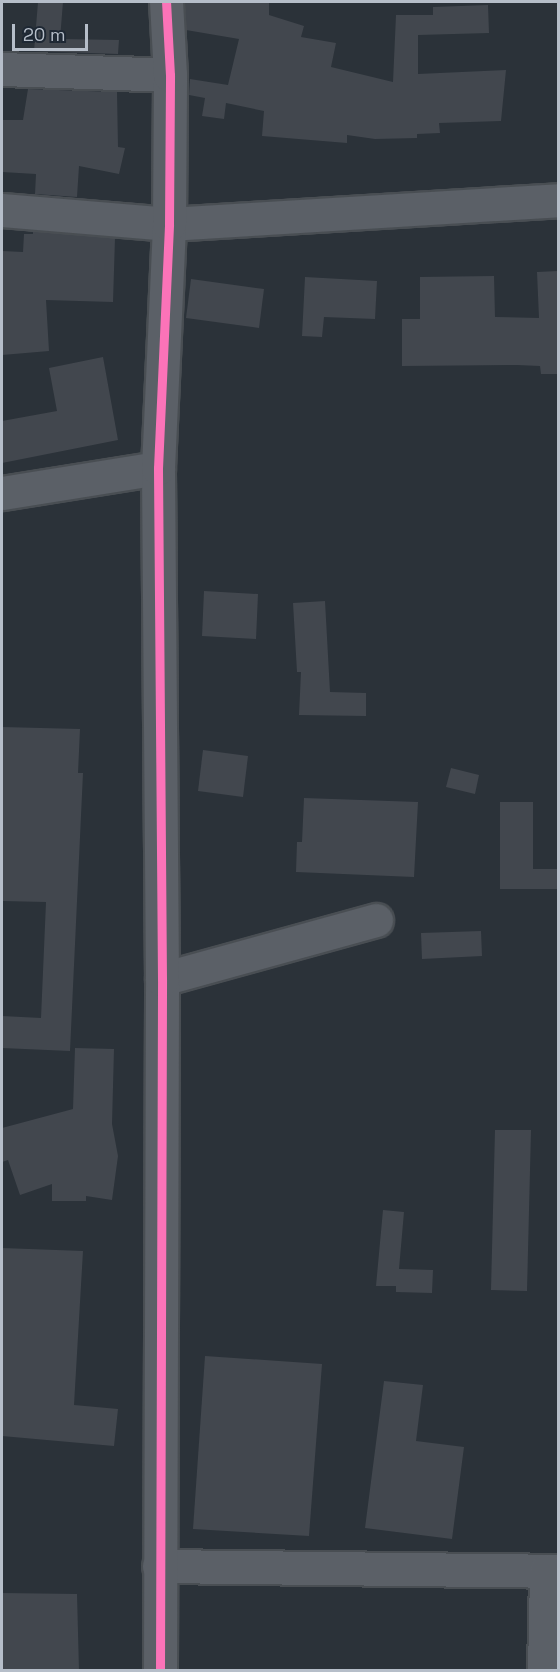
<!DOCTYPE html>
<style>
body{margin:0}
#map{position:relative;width:560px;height:1672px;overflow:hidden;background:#2b3239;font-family:"Space Grotesk",sans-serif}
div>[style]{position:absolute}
.building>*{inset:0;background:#42474e}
.roads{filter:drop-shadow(2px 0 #494e53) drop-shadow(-2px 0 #494e53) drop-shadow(0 2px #494e53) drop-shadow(0 -2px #494e53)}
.minor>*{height:33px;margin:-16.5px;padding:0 16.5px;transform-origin:16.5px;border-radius:16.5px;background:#5b6067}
.cycleway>*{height:9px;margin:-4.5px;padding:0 4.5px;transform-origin:4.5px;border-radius:4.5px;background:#fb73b8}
span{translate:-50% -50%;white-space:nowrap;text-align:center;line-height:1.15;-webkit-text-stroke:5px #1e2834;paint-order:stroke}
.frame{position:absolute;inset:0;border:3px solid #b6bec9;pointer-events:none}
.scale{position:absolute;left:12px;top:24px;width:76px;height:27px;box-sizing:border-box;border:3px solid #b6bec9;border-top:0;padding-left:8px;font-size:18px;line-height:21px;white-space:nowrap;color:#b6bec9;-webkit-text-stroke:4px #1e2834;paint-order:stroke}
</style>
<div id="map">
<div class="building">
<div style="clip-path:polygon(38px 2px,63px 2px,60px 39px,119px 40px,118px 54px,34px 51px)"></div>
<div style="clip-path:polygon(185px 2px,269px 2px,269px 15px,304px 26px,301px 37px,336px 43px,331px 67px,393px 82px,396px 15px,433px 15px,433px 7px,488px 5px,489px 33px,418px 35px,418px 74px,506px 70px,501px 121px,439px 123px,440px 133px,417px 134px,417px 138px,375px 139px,347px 135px,347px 143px,262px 136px,264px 111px,226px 103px,224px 119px,202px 116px,205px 98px,189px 95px,190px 79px,228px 85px,239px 39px,186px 30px)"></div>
<div style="clip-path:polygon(28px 89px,117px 92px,118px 147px,125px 148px,119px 174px,79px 166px,77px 197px,35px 194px,36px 174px,2px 172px,2px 120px,23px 120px)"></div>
<div style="clip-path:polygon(33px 231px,115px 238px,113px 302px,46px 300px,49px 351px,2px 355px,2px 251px,23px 252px,24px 234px,33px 234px)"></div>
<div style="clip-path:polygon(558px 271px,558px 374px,541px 374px,540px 366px,517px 365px,402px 366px,402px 319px,420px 319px,420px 277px,494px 276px,495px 317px,539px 318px,537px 272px)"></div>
<div style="clip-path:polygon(305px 277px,377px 281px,375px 319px,324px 317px,322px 337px,302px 336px)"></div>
<div style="clip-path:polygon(191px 279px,264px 289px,259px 328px,186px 318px)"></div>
<div style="clip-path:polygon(103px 357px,118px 440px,2px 463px,2px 421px,57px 411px,49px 368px)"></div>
<div style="clip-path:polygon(204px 591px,258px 594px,256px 639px,202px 636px)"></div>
<div style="clip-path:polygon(325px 601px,330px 692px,366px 693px,366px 716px,299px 715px,301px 672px,297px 672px,293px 603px)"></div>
<div style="clip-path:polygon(2px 727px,80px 729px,78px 773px,83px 773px,70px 1051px,2px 1048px,2px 1016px,41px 1018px,46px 902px,2px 901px)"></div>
<div style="clip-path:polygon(203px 750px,248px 756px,243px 797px,198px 791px)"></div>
<div style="clip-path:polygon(451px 768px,479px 775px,475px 794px,446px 787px)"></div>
<div style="clip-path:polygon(304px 798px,418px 802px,414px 877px,296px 872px,297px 842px,302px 842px)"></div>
<div style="clip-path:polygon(500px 802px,533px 802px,533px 869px,558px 869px,558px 889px,500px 889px)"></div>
<div style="clip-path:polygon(481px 931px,482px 956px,422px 959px,421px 933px)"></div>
<div style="clip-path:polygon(75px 1048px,114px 1049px,112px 1124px,118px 1156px,112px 1200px,86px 1196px,86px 1201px,52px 1201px,52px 1184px,20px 1195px,8px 1160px,2px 1162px,2px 1128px,73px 1109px)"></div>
<div style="clip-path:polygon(495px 1130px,531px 1130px,527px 1291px,491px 1290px)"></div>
<div style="clip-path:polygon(383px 1210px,404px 1212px,399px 1269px,433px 1270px,432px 1293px,396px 1292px,396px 1286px,376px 1286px)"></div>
<div style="clip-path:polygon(2px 1248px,83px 1251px,74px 1405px,118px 1409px,114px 1446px,2px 1436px)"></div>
<div style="clip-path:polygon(205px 1356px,322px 1364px,309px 1536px,193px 1529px)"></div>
<div style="clip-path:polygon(384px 1381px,423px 1385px,416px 1441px,464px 1447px,452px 1539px,365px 1528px)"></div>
<div style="clip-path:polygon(2px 1593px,77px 1594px,79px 1671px,2px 1671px)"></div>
</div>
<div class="roads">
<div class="minor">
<div style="left:2px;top:69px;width:168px;rotate:2deg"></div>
<div style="left:2px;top:210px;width:168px;rotate:4.8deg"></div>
<div style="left:169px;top:224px;width:390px;rotate:-3.5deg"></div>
<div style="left:2px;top:493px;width:158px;rotate:-9.1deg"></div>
<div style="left:162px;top:979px;width:222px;rotate:-15.4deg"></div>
<div style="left:159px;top:1566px;width:399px;rotate:0.7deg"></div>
<div style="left:160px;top:1670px;width:691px;rotate:-89.83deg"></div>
<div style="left:162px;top:979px;width:511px;rotate:-90.45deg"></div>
<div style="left:158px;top:468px;width:244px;rotate:-87.4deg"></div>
<div style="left:169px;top:224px;width:149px;rotate:-89.6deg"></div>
<div style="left:170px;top:75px;width:73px;rotate:-93.1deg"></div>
<div style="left:544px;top:1670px;width:99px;rotate:-88.8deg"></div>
</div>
</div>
<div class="cycleway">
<div style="left:160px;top:1670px;width:691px;rotate:-89.83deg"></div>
<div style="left:162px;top:979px;width:511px;rotate:-90.45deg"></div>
<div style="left:158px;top:468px;width:244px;rotate:-87.4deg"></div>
<div style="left:169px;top:224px;width:149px;rotate:-89.6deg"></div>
<div style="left:170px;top:75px;width:73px;rotate:-93.1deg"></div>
</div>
<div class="frame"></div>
<div class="scale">20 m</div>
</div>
